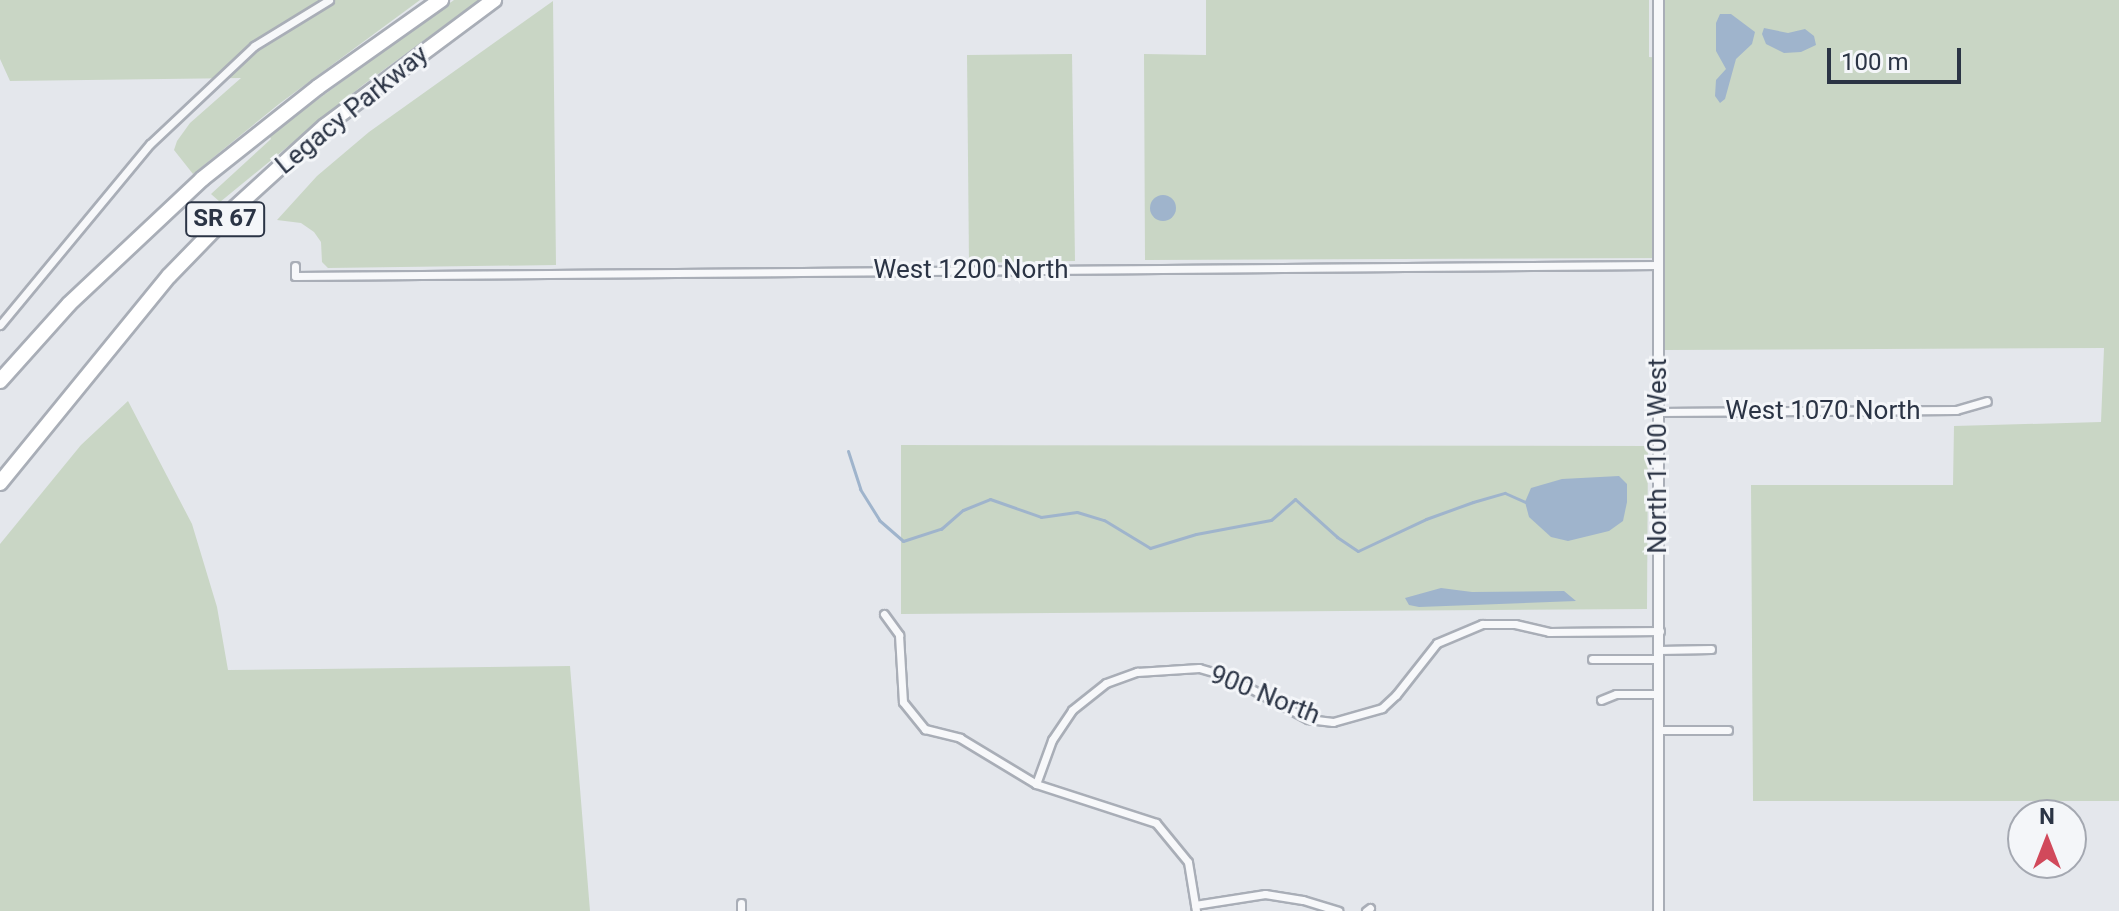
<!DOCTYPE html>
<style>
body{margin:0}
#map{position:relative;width:2119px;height:911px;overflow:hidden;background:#e4e7ec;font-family:Roboto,sans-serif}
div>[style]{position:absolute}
.green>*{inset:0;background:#c9d6c5}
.water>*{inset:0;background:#9fb4cc}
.round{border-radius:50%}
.stream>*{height:3px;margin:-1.5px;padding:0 1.5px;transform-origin:1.5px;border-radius:1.5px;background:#9fb4cc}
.roads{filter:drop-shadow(2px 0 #a9aeb7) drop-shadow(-2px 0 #a9aeb7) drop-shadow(0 2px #a9aeb7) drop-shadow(0 -2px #a9aeb7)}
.minor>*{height:7px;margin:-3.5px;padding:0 3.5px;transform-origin:3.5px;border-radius:3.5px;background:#f7f8fa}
.tertiary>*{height:9px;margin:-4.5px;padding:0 4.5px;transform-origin:4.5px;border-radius:4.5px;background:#f7f8fa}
.motorway>*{height:14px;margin:-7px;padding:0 7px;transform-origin:7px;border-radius:7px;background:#fff}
span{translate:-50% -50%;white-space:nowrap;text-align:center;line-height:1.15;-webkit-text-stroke:6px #f4f6f9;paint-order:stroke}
.shield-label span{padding:2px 6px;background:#f4f6f9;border:2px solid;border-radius:6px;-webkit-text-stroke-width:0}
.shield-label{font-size:24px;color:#2b3445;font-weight:700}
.street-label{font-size:26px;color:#2b3445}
.north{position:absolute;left:2007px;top:799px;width:80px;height:80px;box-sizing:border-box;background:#f4f6f9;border:2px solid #a4a8b1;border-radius:50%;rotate:0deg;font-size:22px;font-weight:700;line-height:32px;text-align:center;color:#2b3445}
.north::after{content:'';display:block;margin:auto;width:28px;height:36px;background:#d1495b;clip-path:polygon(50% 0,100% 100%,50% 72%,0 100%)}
.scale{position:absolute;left:1827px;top:48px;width:134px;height:36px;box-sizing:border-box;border:4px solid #2b3445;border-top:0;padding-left:10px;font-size:24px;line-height:28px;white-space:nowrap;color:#2b3445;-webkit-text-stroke:6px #f4f6f9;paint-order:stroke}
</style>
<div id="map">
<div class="green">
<div style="clip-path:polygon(0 0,420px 0,279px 104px,193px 174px,174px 150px,177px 141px,190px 123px,241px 78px,10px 81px,0 59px)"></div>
<div style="clip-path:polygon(454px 0,479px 0,363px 85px,220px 202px,211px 194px,271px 139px,269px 135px)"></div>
<div style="clip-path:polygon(1206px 0,1649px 0,1649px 57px,1665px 58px,1665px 0,2119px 0,2119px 801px,1753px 801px,1751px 485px,1953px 485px,1954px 426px,2101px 422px,2104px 348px,1665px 350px,1664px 258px,1145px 260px,1144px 54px,1206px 55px)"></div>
<div style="clip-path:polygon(553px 1px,556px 265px,328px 268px,322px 262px,321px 242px,314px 232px,301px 223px,277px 220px,317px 176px,369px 132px)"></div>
<div style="clip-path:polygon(1072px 54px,1075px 261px,969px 263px,967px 55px)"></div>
<div style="clip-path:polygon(128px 401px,192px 524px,217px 607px,228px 670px,570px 666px,590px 911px,0 911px,0 544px,81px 445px)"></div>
<div style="clip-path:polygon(901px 445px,1648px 446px,1647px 609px,901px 614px)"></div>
</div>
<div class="water">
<div style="clip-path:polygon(1720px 14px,1731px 14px,1755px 32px,1752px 44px,1736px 59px,1725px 99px,1720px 103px,1715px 96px,1716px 80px,1726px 69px,1716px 51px,1716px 23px)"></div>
<div style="clip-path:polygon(1764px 28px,1788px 33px,1805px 29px,1814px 36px,1816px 45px,1801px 52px,1784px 53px,1766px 44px,1762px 34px)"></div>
<div class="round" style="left:1150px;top:195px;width:26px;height:26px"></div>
<div style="clip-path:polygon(1619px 476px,1627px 484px,1627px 502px,1623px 521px,1609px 531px,1568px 541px,1551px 537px,1529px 517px,1525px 502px,1531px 488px,1562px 479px)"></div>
<div style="clip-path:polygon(1441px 588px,1472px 592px,1564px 591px,1576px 601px,1419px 607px,1409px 605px,1405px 598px)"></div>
</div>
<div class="stream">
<div style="left:848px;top:451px;width:40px;rotate:72deg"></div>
<div style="left:860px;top:489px;width:36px;rotate:58deg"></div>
<div style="left:879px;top:520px;width:32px;rotate:41deg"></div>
<div style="left:903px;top:541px;width:40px;rotate:-18deg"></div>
<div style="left:941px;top:529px;width:29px;rotate:-41deg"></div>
<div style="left:963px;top:510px;width:29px;rotate:-22deg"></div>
<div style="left:990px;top:499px;width:54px;rotate:19.4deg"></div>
<div style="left:1041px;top:517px;width:36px;rotate:-8deg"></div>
<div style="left:1077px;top:512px;width:28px;rotate:17deg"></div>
<div style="left:1104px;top:520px;width:54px;rotate:31.3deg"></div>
<div style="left:1150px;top:548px;width:48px;rotate:-16.9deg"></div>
<div style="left:1196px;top:534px;width:76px;rotate:-10.6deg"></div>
<div style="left:1271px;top:520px;width:32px;rotate:-41deg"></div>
<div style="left:1295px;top:499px;width:57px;rotate:42.1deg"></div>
<div style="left:1337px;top:537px;width:25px;rotate:34deg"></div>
<div style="left:1358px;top:551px;width:75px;rotate:-25.2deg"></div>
<div style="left:1426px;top:519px;width:50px;rotate:-19.9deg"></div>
<div style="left:1473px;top:502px;width:33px;rotate:-16deg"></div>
<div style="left:1505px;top:493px;width:22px;rotate:24deg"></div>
</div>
<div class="roads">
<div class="minor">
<div style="left:295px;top:266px;width:10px;rotate:90deg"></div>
<div style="left:295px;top:276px;width:1363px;rotate:-0.46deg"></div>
<div style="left:0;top:325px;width:235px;rotate:-50.4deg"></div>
<div style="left:150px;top:144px;width:143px;rotate:-43.3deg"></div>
<div style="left:254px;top:46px;width:88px;rotate:-31.5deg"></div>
<div style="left:1657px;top:412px;width:299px;rotate:-0.4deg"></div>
<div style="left:1956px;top:410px;width:32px;rotate:-16deg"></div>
<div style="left:884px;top:614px;width:26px;rotate:54deg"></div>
<div style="left:899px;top:635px;width:67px;rotate:86.6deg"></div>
<div style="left:903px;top:702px;width:35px;rotate:51deg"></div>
<div style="left:925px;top:729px;width:36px;rotate:14deg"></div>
<div style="left:960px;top:738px;width:89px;rotate:31.2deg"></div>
<div style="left:1036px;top:784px;width:126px;rotate:18deg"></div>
<div style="left:1156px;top:823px;width:50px;rotate:50.6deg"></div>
<div style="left:1188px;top:862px;width:50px;rotate:80.7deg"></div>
<div style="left:1659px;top:650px;width:52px;rotate:-1.1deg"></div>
<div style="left:1592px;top:659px;width:66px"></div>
<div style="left:1601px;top:700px;width:16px;rotate:-22deg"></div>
<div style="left:1616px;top:694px;width:42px"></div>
<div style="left:1657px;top:730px;width:71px"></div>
<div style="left:1036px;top:784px;width:47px;rotate:-70deg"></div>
<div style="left:1052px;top:740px;width:36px;rotate:-56deg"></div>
<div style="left:1072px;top:710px;width:43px;rotate:-38.5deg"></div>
<div style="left:1106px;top:683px;width:33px;rotate:-20deg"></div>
<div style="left:1137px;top:672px;width:62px;rotate:-3.7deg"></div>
<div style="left:1199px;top:668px;width:29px;rotate:16deg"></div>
<div style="left:1227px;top:676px;width:92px;rotate:28deg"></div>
<div style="left:1308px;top:719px;width:25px;rotate:7deg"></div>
<div style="left:1333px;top:722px;width:51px;rotate:-15.9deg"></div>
<div style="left:1382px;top:708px;width:19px;rotate:-43deg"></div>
<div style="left:1396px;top:695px;width:66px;rotate:-51.7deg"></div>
<div style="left:1437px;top:643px;width:49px;rotate:-22.9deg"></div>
<div style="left:1482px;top:624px;width:33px"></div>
<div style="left:1515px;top:624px;width:35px;rotate:13deg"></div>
<div style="left:1549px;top:632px;width:111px;rotate:-0.5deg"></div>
<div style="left:1195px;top:905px;width:71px;rotate:-8.9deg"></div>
<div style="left:1265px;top:894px;width:38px;rotate:9deg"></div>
<div style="left:1303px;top:900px;width:37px;rotate:17deg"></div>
<div style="left:741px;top:911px;width:8px;rotate:-90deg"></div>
<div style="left:1366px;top:911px;width:5px;rotate:-37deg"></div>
</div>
<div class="tertiary">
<div style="left:1658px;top:0;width:911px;rotate:90deg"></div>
</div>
<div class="motorway">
<div style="left:0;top:381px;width:103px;rotate:-48.1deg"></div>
<div style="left:69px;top:304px;width:183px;rotate:-43.2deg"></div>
<div style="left:202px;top:179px;width:148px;rotate:-38.4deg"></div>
<div style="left:318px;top:87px;width:151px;rotate:-35.3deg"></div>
<div style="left:0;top:483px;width:267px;rotate:-50.8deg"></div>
<div style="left:169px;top:276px;width:96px;rotate:-45.8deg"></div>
<div style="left:236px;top:207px;width:120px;rotate:-42.3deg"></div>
<div style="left:325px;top:126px;width:211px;rotate:-36.7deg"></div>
</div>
</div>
<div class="shield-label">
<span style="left:225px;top:219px">SR 67</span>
</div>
<div class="street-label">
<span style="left:352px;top:110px;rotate:-39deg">Legacy Parkway</span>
<span style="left:971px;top:270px">West 1200 North</span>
<span style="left:1823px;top:411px">West 1070 North</span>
<span style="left:1658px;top:456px;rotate:-90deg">North 1100 West</span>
<span style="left:1265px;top:695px;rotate:22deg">900 North</span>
</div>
<div class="north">N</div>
<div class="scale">100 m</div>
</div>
